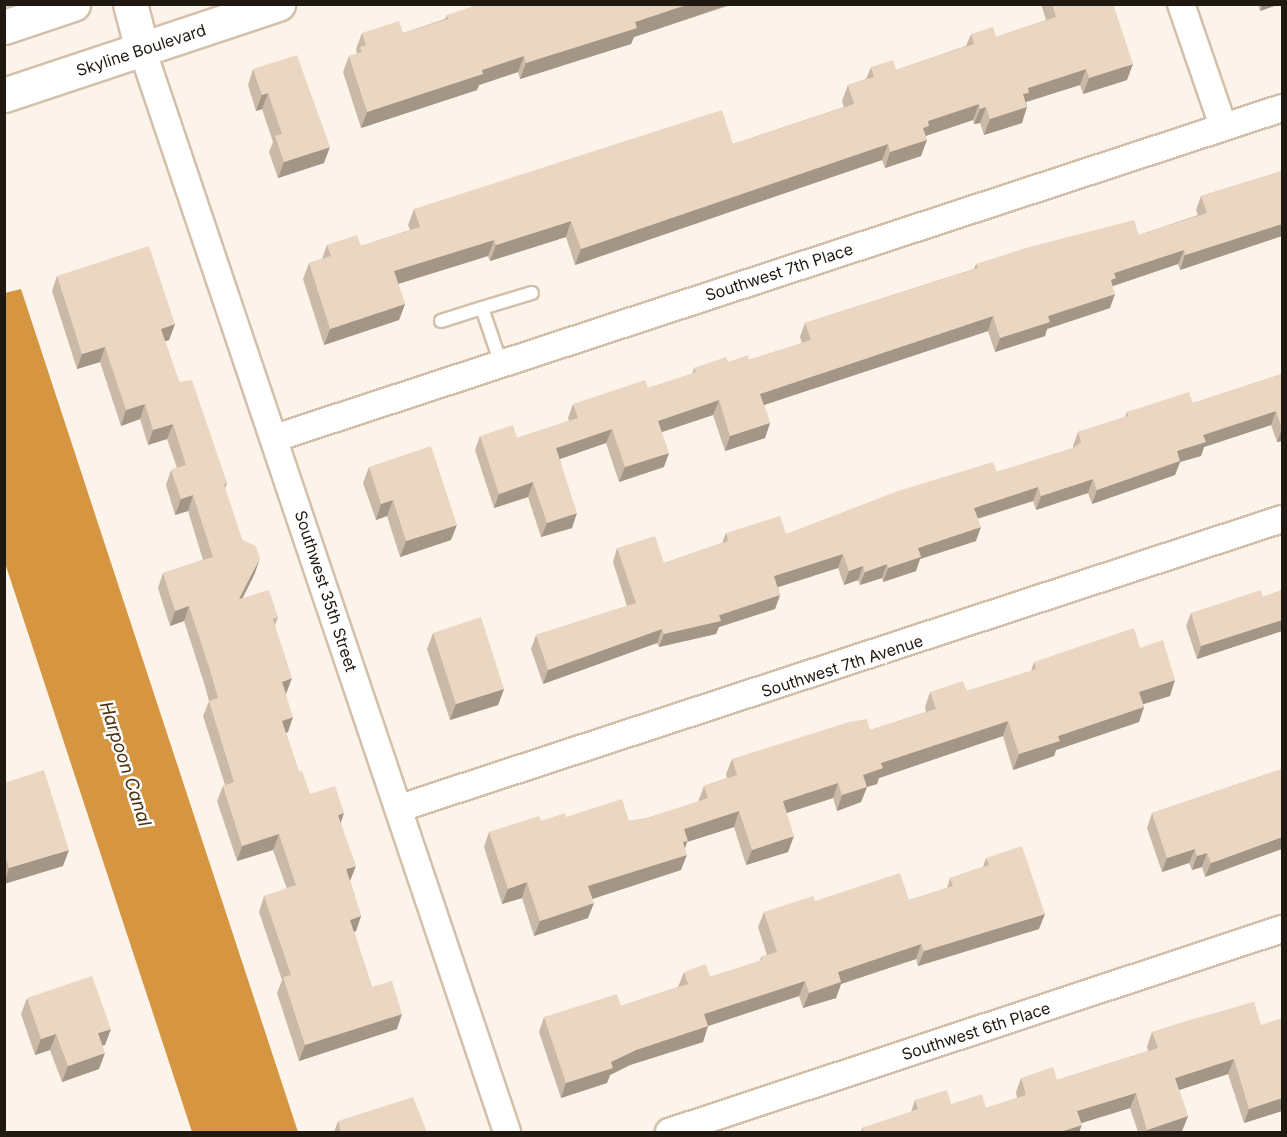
<!DOCTYPE html>
<style>
body{margin:0}
#map{position:relative;width:1287px;height:1137px;overflow:hidden;background:#fcf4ea;font-family:Inter,sans-serif}
div>[style]{position:absolute}
.water>*{inset:0;background:#d69540}
.roads{filter:drop-shadow(2px 0 #d4c0aa) drop-shadow(-2px 0 #d4c0aa) drop-shadow(0 2px #d4c0aa) drop-shadow(0 -2px #d4c0aa)}
.lane>*{height:12px;margin:-6px;padding:0 6px;transform-origin:6px;border-radius:6px;background:#fff}
.street>*{height:26px;margin:-13px;padding:0 13px;transform-origin:13px;border-radius:13px;background:#fff}
.secondary>*{height:33px;margin:-16.5px;padding:0 16.5px;transform-origin:16.5px;border-radius:16.5px;background:#fff}
.wall>*{inset:0;background:#cab9a6}
.shaded-wall>*{inset:0;background:#a49687}
.building>*{inset:0;background:#ebd7c1}
span{translate:-50% -50%;white-space:nowrap;text-align:center;line-height:1.15;-webkit-text-stroke:5px #fff;paint-order:stroke}
.street-label{font-size:16px;color:#201911}
.water-label{font-size:18px;color:#4c310d;font-style:italic}
.frame{position:absolute;inset:0;border:6px solid #201911;pointer-events:none}
</style>
<div id="map">
<div class="water">
<div style="clip-path:polygon(21px 289px,298px 1132px,192px 1132px,5px 563px,5px 293px)"></div>
</div>
<div class="roads">
<div class="lane">
<div style="left:441px;top:321px;width:43px;rotate:-17.6deg"></div>
<div style="left:501px;top:364px;width:59px;rotate:-108.7deg"></div>
<div style="left:482px;top:308px;width:52px;rotate:-16.7deg"></div>
</div>
<div class="street">
<div style="left:1181px;top:4px;width:129px;rotate:71deg"></div>
<div style="left:142px;top:49px;width:1143px;rotate:71.37deg"></div>
<div style="left:275px;top:438px;width:1060px;rotate:-18.14deg"></div>
<div style="left:400px;top:808px;width:928px;rotate:-18.14deg"></div>
<div style="left:669px;top:1132px;width:646px;rotate:-18.32deg"></div>
</div>
<div class="secondary">
<div style="left:130px;top:4px;width:47px;rotate:75.1deg"></div>
<div style="left:4px;top:27px;width:73px;rotate:-18.4deg"></div>
<div style="left:4px;top:95px;width:289px;rotate:-18.4deg"></div>
</div>
</div>
<div class="wall">
<div style="clip-path:polygon(1042px 4px,1113px 4px,1127px 80px,1083px 94px,1080px 85px,1026px 102px,1022px 123px,984px 135px,980px 123px,974px 124px,973px 120px,926px 136px,921px 156px,885px 168px,882px 160px,575px 265px,566px 237px,490px 261px,488px 256px,398px 284px,405px 304px,399px 320px,324px 345px,303px 279px,309px 263px,322px 259px,327px 245px,361px 246px,410px 230px,408px 225px,414px 209px,733px 144px,844px 107px,842px 101px,848px 85px,866px 79px,871px 67px,896px 70px,966px 46px,971px 34px,996px 37px,1046px 20px,1042px 7px)"></div>
<div style="clip-path:polygon(1258px 4px,1280px 4px,1260px 11px)"></div>
<div style="clip-path:polygon(731px 5px,634px 37px,631px 44px,520px 79px,518px 72px,479px 85px,477px 90px,361px 128px,343px 72px,349px 56px,357px 54px,356px 49px,362px 33px,403px 33px,445px 19px,447px 15px)"></div>
<div style="clip-path:polygon(253px 69px,324px 163px,278px 178px,269px 152px,273px 142px,262px 109px,256px 111px,248px 85px)"></div>
<div style="clip-path:polygon(1282px 171px,1282px 237px,1282px 236px,1180px 270px,1178px 264px,1113px 286px,1110px 308px,1047px 329px,1045px 336px,995px 352px,988px 331px,764px 405px,770px 423px,765px 438px,725px 451px,713px 415px,662px 432px,664px 467px,619px 482px,606px 443px,560px 459px,572px 528px,541px 537px,528px 497px,494px 508px,475px 450px,480px 436px,517px 438px,569px 421px,568px 418px,573px 404px,648px 388px,692px 374px,694px 368px,728px 362px,749px 360px,802px 343px,800px 337px,805px 323px,974px 269px,976px 264px,1139px 235px,1198px 215px,1196px 210px,1201px 196px)"></div>
<div style="clip-path:polygon(57px 276px,175px 324px,169px 340px,165px 341px,179px 382px,227px 483px,225px 489px,242px 540px,255px 573px,242px 599px,278px 617px,275px 625px,286px 694px,288px 732px,286px 733px,299px 772px,310px 794px,341px 822px,350px 881px,361px 916px,356px 931px,354px 932px,372px 987px,397px 1029px,299px 1061px,277px 993px,282px 980px,259px 912px,264px 896px,287px 889px,273px 850px,237px 861px,217px 801px,223px 786px,225px 785px,203px 716px,209px 701px,204px 683px,184px 621px,170px 626px,158px 588px,163px 573px,203px 560px,188px 511px,175px 515px,166px 485px,171px 470px,177px 468px,167px 439px,148px 445px,140px 419px,121px 426px,100px 362px,77px 369px,52px 291px)"></div>
<div style="clip-path:polygon(1282px 374px,1282px 441px,1277px 442px,1271px 425px,1204px 447px,1201px 456px,1180px 462px,1175px 475px,1092px 504px,1088px 493px,1036px 510px,1033px 501px,978px 519px,976px 541px,920px 559px,916px 571px,883px 582px,882px 578px,860px 585px,858px 580px,844px 585px,838px 568px,778px 587px,780px 595px,775px 609px,719px 627px,716px 634px,659px 647px,657px 643px,543px 684px,531px 649px,536px 635px,627px 606px,613px 562px,617px 548px,664px 563px,722px 543px,726px 533px,786px 534px,997px 472px,1073px 448px,1073px 446px,1078px 432px,1125px 417px,1127px 412px,1193px 403px)"></div>
<div style="clip-path:polygon(369px 467px,451px 540px,400px 557px,387px 516px,376px 520px,363px 483px)"></div>
<div style="clip-path:polygon(1282px 590px,1282px 631px,1197px 659px,1186px 626px,1191px 613px,1263px 597px)"></div>
<div style="clip-path:polygon(433px 633px,504px 689px,498px 705px,450px 720px,427px 649px)"></div>
<div style="clip-path:polygon(1140px 648px,1170px 696px,1143px 704px,1144px 707px,1139px 722px,1056px 750px,1054px 756px,1013px 770px,1003px 736px,879px 778px,877px 784px,867px 787px,861px 802px,837px 811px,833px 798px,787px 813px,788px 852px,746px 865px,734px 827px,687px 842px,685px 849px,681px 870px,592px 899px,588px 918px,534px 936px,522px 898px,502px 904px,484px 847px,489px 832px,541px 821px,566px 817px,629px 821px,647px 818px,698px 802px,704px 786px,727px 778px,726px 774px,732px 759px,870px 730px,926px 712px,925px 707px,930px 692px,967px 691px,1031px 671px,1034px 662px)"></div>
<div style="clip-path:polygon(1282px 769px,1205px 877px,1202px 867px,1192px 870px,1189px 863px,1162px 872px,1147px 828px,1152px 813px)"></div>
<div style="clip-path:polygon(4px 783px,63px 866px,4px 884px)"></div>
<div style="clip-path:polygon(986px 858px,1039px 929px,918px 966px,916px 959px,841px 984px,836px 998px,803px 1008px,799px 996px,708px 1026px,703px 1042px,630px 1065px,610px 1075px,607px 1083px,561px 1098px,539px 1032px,544px 1017px,621px 1006px,678px 987px,684px 972px,710px 977px,760px 961px,761px 957px,767px 955px,758px 927px,764px 912px,815px 901px,909px 900px,947px 888px,950px 878px,983px 867px)"></div>
<div style="clip-path:polygon(27px 998px,105px 1045px,103px 1045px,99px 1069px,62px 1082px,50px 1050px,35px 1055px,21px 1014px)"></div>
<div style="clip-path:polygon(1254px 1002px,1282px 1111px,1244px 1123px,1228px 1074px,1179px 1090px,1188px 1116px,1182px 1131px,1178px 1132px,1138px 1132px,1130px 1108px,1081px 1123px,1079px 1132px,861px 1132px,862px 1128px,911px 1112px,915px 1100px,986px 1108px,1017px 1098px,1016px 1092px,1021px 1078px,1057px 1080px,1148px 1051px,1147px 1047px,1152px 1032px)"></div>
<div style="clip-path:polygon(338px 1121px,427px 1132px,334px 1132px)"></div>
</div>
<div class="shaded-wall">
<div style="clip-path:polygon(689px 4px,731px 4px,634px 37px,631px 44px,520px 79px,526px 63px,635px 22px)"></div>
<div style="clip-path:polygon(1263px 4px,1280px 4px,1260px 11px)"></div>
<div style="clip-path:polygon(524px 56px,518px 72px,479px 85px,477px 90px,361px 128px,367px 112px,482px 70px)"></div>
<div style="clip-path:polygon(1133px 64px,1127px 80px,1083px 94px,1089px 78px)"></div>
<div style="clip-path:polygon(1086px 69px,1080px 85px,1026px 102px,1027px 107px,1022px 123px,984px 135px,990px 119px,1023px 94px,1028px 88px)"></div>
<div style="clip-path:polygon(268px 93px,262px 109px,256px 111px,262px 95px)"></div>
<div style="clip-path:polygon(979px 104px,973px 120px,925px 136px,927px 140px,921px 156px,885px 168px,890px 152px,923px 128px,928px 121px)"></div>
<div style="clip-path:polygon(986px 107px,980px 123px,974px 124px,980px 109px)"></div>
<div style="clip-path:polygon(888px 144px,882px 160px,575px 265px,581px 249px)"></div>
<div style="clip-path:polygon(330px 147px,324px 163px,278px 178px,284px 162px)"></div>
<div style="clip-path:polygon(571px 221px,566px 237px,490px 261px,496px 245px)"></div>
<div style="clip-path:polygon(1282px 224px,1282px 236px,1180px 270px,1185px 255px)"></div>
<div style="clip-path:polygon(494px 240px,488px 256px,388px 287px,394px 271px)"></div>
<div style="clip-path:polygon(1184px 250px,1178px 264px,1113px 286px,1105px 294px,1114px 273px)"></div>
<div style="clip-path:polygon(1115px 294px,1110px 308px,1047px 329px,1045px 336px,995px 352px,1000px 338px,1048px 316px)"></div>
<div style="clip-path:polygon(405px 304px,399px 320px,324px 345px,330px 329px)"></div>
<div style="clip-path:polygon(993px 316px,988px 331px,755px 408px,760px 394px)"></div>
<div style="clip-path:polygon(175px 324px,169px 340px,156px 344px,161px 329px)"></div>
<div style="clip-path:polygon(105px 347px,100px 362px,77px 369px,82px 354px)"></div>
<div style="clip-path:polygon(719px 400px,713px 415px,653px 435px,658px 421px)"></div>
<div style="clip-path:polygon(145px 404px,140px 419px,121px 426px,126px 410px)"></div>
<div style="clip-path:polygon(1276px 411px,1271px 425px,1204px 447px,1201px 456px,1180px 462px,1175px 475px,1092px 504px,1097px 490px,1177px 451px,1203px 435px)"></div>
<div style="clip-path:polygon(770px 423px,765px 438px,725px 451px,730px 436px)"></div>
<div style="clip-path:polygon(173px 424px,167px 439px,148px 445px,153px 430px)"></div>
<div style="clip-path:polygon(612px 429px,606px 443px,551px 462px,556px 448px)"></div>
<div style="clip-path:polygon(1282px 429px,1282px 441px,1277px 442px)"></div>
<div style="clip-path:polygon(669px 453px,664px 467px,619px 482px,625px 467px)"></div>
<div style="clip-path:polygon(1093px 479px,1088px 493px,1036px 510px,1041px 496px)"></div>
<div style="clip-path:polygon(533px 482px,528px 497px,494px 508px,499px 494px)"></div>
<div style="clip-path:polygon(1038px 487px,1033px 501px,969px 521px,974px 508px)"></div>
<div style="clip-path:polygon(193px 495px,188px 511px,175px 515px,181px 499px)"></div>
<div style="clip-path:polygon(393px 500px,387px 516px,376px 520px,381px 504px)"></div>
<div style="clip-path:polygon(577px 513px,572px 528px,541px 537px,547px 523px)"></div>
<div style="clip-path:polygon(457px 525px,451px 540px,400px 557px,406px 541px)"></div>
<div style="clip-path:polygon(981px 527px,976px 541px,920px 559px,916px 571px,883px 582px,888px 568px,918px 548px)"></div>
<div style="clip-path:polygon(843px 554px,838px 568px,769px 590px,774px 576px)"></div>
<div style="clip-path:polygon(260px 558px,255px 573px,234px 615px,239px 599px)"></div>
<div style="clip-path:polygon(887px 564px,882px 578px,860px 585px,865px 572px)"></div>
<div style="clip-path:polygon(863px 566px,858px 580px,844px 585px,849px 571px)"></div>
<div style="clip-path:polygon(780px 595px,775px 609px,719px 627px,716px 634px,659px 647px,664px 634px)"></div>
<div style="clip-path:polygon(189px 606px,184px 621px,170px 626px,175px 611px)"></div>
<div style="clip-path:polygon(1282px 620px,1282px 631px,1197px 659px,1201px 646px)"></div>
<div style="clip-path:polygon(662px 629px,657px 643px,543px 684px,548px 670px)"></div>
<div style="clip-path:polygon(292px 678px,286px 694px,282px 682px)"></div>
<div style="clip-path:polygon(1175px 680px,1170px 696px,1134px 707px,1139px 692px)"></div>
<div style="clip-path:polygon(504px 689px,498px 705px,450px 720px,456px 704px)"></div>
<div style="clip-path:polygon(1144px 707px,1139px 722px,1056px 750px,1054px 756px,1013px 770px,1019px 754px,1058px 736px)"></div>
<div style="clip-path:polygon(293px 717px,288px 732px,276px 736px,282px 721px)"></div>
<div style="clip-path:polygon(1008px 721px,1003px 736px,879px 778px,877px 784px,867px 787px,861px 802px,837px 811px,842px 795px,863px 775px,881px 763px)"></div>
<div style="clip-path:polygon(838px 783px,833px 798px,777px 816px,783px 801px)"></div>
<div style="clip-path:polygon(739px 811px,734px 827px,687px 842px,682px 856px,687px 855px,681px 870px,583px 902px,588px 886px,684px 829px)"></div>
<div style="clip-path:polygon(344px 813px,339px 828px,338px 815px)"></div>
<div style="clip-path:polygon(279px 834px,273px 850px,237px 861px,242px 846px)"></div>
<div style="clip-path:polygon(794px 836px,788px 852px,746px 865px,752px 850px)"></div>
<div style="clip-path:polygon(1282px 837px,1282px 849px,1205px 877px,1211px 863px)"></div>
<div style="clip-path:polygon(1195px 849px,1189px 863px,1162px 872px,1167px 858px)"></div>
<div style="clip-path:polygon(69px 850px,63px 866px,4px 884px,9px 868px)"></div>
<div style="clip-path:polygon(1207px 853px,1202px 867px,1192px 870px,1197px 856px)"></div>
<div style="clip-path:polygon(356px 866px,350px 881px,346px 869px)"></div>
<div style="clip-path:polygon(527px 882px,522px 898px,502px 904px,508px 889px)"></div>
<div style="clip-path:polygon(594px 903px,588px 918px,534px 936px,540px 921px)"></div>
<div style="clip-path:polygon(1045px 914px,1039px 929px,918px 966px,924px 951px)"></div>
<div style="clip-path:polygon(361px 916px,356px 931px,344px 935px,350px 920px)"></div>
<div style="clip-path:polygon(921px 944px,916px 959px,841px 984px,836px 998px,803px 1008px,809px 993px,838px 972px)"></div>
<div style="clip-path:polygon(805px 981px,799px 996px,699px 1029px,704px 1014px)"></div>
<div style="clip-path:polygon(402px 1014px,397px 1029px,299px 1061px,305px 1045px)"></div>
<div style="clip-path:polygon(708px 1026px,703px 1042px,630px 1065px,610px 1075px,607px 1083px,561px 1098px,566px 1083px,636px 1050px)"></div>
<div style="clip-path:polygon(111px 1029px,105px 1045px,92px 1049px,98px 1033px)"></div>
<div style="clip-path:polygon(56px 1034px,50px 1050px,35px 1055px,41px 1039px)"></div>
<div style="clip-path:polygon(105px 1053px,99px 1069px,62px 1082px,68px 1066px)"></div>
<div style="clip-path:polygon(1234px 1059px,1228px 1074px,1170px 1093px,1175px 1078px)"></div>
<div style="clip-path:polygon(1136px 1093px,1130px 1108px,1072px 1126px,1077px 1111px)"></div>
<div style="clip-path:polygon(1282px 1098px,1282px 1111px,1244px 1123px,1249px 1109px)"></div>
<div style="clip-path:polygon(1188px 1116px,1182px 1131px,1178px 1132px,1146px 1132px,1147px 1130px)"></div>
<div style="clip-path:polygon(1082px 1125px,1079px 1132px,1060px 1132px)"></div>
</div>
<div class="building">
<div style="clip-path:polygon(480px 4px,689px 4px,635px 22px,637px 28px,526px 63px,524px 56px,482px 70px,483px 74px,367px 112px,349px 56px,362px 52px,360px 47px,366px 45px,362px 33px,399px 21px,403px 33px,448px 19px,447px 15px)"></div>
<div style="clip-path:polygon(1052px 4px,1113px 4px,1133px 64px,1089px 78px,1086px 69px,1028px 88px,1029px 93px,1023px 94px,1027px 107px,990px 119px,986px 107px,980px 109px,979px 104px,928px 121px,929px 126px,923px 128px,927px 140px,890px 152px,888px 144px,581px 249px,571px 221px,496px 245px,494px 240px,394px 271px,405px 304px,330px 329px,309px 263px,331px 256px,327px 245px,357px 235px,361px 246px,420px 227px,414px 209px,722px 110px,733px 144px,854px 104px,848px 85px,874px 77px,871px 67px,893px 60px,896px 70px,974px 44px,971px 34px,993px 27px,996px 37px,1056px 17px)"></div>
<div style="clip-path:polygon(297px 55px,330px 147px,284px 162px,275px 136px,282px 134px,268px 93px,262px 95px,253px 69px)"></div>
<div style="clip-path:polygon(1282px 171px,1282px 224px,1185px 255px,1184px 250px,1114px 273px,1116px 278px,1111px 280px,1115px 294px,1048px 316px,1050px 322px,1000px 338px,993px 316px,760px 394px,770px 423px,730px 436px,719px 400px,658px 421px,669px 453px,625px 467px,612px 429px,556px 448px,577px 513px,547px 523px,533px 482px,499px 494px,480px 436px,513px 425px,517px 438px,578px 418px,573px 404px,645px 380px,648px 388px,696px 372px,694px 368px,726px 357px,728px 362px,748px 355px,749px 360px,811px 340px,805px 323px,978px 268px,976px 264px,1026px 248px,1134px 220px,1139px 235px,1207px 213px,1201px 196px)"></div>
<div style="clip-path:polygon(149px 246px,175px 324px,161px 329px,179px 382px,192px 380px,227px 483px,224px 484px,242px 540px,256px 546px,260px 558px,239px 599px,269px 590px,278px 617px,273px 619px,292px 678px,282px 682px,293px 717px,282px 721px,299px 772px,302px 771px,310px 794px,335px 786px,344px 813px,338px 815px,356px 866px,346px 869px,361px 916px,350px 920px,372px 987px,392px 981px,402px 1014px,305px 1045px,283px 977px,291px 975px,264px 896px,296px 885px,279px 834px,242px 846px,223px 786px,234px 782px,209px 701px,218px 698px,209px 667px,189px 606px,175px 611px,163px 573px,213px 557px,193px 495px,181px 499px,171px 470px,186px 465px,173px 424px,153px 430px,145px 404px,126px 410px,105px 347px,82px 354px,57px 276px)"></div>
<div style="clip-path:polygon(1282px 374px,1282px 429px,1276px 411px,1203px 435px,1206px 442px,1177px 451px,1180px 461px,1097px 490px,1093px 479px,1041px 496px,1038px 487px,974px 508px,981px 527px,918px 548px,921px 557px,888px 568px,887px 564px,865px 572px,863px 566px,849px 571px,843px 554px,774px 576px,780px 595px,719px 615px,721px 621px,664px 634px,662px 629px,548px 670px,536px 635px,636px 603px,617px 548px,655px 536px,664px 563px,728px 541px,726px 533px,780px 516px,786px 534px,898px 491px,993px 462px,997px 472px,1073px 448px,1081px 442px,1078px 432px,1128px 416px,1127px 412px,1189px 392px,1193px 403px)"></div>
<div style="clip-path:polygon(431px 446px,457px 525px,406px 541px,393px 500px,381px 504px,369px 467px)"></div>
<div style="clip-path:polygon(1261px 590px,1263px 597px,1282px 590px,1282px 620px,1201px 646px,1191px 613px)"></div>
<div style="clip-path:polygon(481px 617px,504px 689px,456px 704px,433px 633px)"></div>
<div style="clip-path:polygon(1134px 628px,1140px 648px,1163px 640px,1175px 680px,1139px 692px,1144px 707px,1058px 736px,1060px 741px,1019px 754px,1008px 721px,881px 763px,883px 768px,863px 775px,867px 787px,842px 795px,838px 783px,783px 801px,794px 836px,752px 850px,739px 811px,684px 829px,688px 841px,683px 842px,687px 855px,588px 886px,594px 903px,540px 921px,527px 882px,508px 889px,489px 832px,539px 816px,541px 821px,565px 813px,566px 817px,622px 799px,629px 821px,647px 818px,708px 798px,704px 786px,737px 775px,732px 759px,849px 722px,867px 719px,870px 730px,936px 709px,930px 692px,963px 681px,967px 691px,1036px 669px,1034px 662px)"></div>
<div style="clip-path:polygon(1282px 769px,1282px 837px,1211px 863px,1207px 853px,1197px 856px,1195px 849px,1167px 858px,1152px 813px)"></div>
<div style="clip-path:polygon(44px 770px,69px 850px,9px 868px,4px 853px,4px 783px)"></div>
<div style="clip-path:polygon(1022px 846px,1045px 914px,924px 951px,921px 944px,838px 972px,841px 982px,809px 993px,805px 981px,704px 1014px,708px 1026px,636px 1050px,611px 1062px,613px 1068px,566px 1083px,544px 1017px,617px 994px,621px 1006px,688px 984px,684px 972px,706px 964px,710px 977px,762px 960px,761px 957px,777px 952px,764px 912px,813px 896px,815px 901px,900px 873px,909px 900px,953px 886px,950px 878px,989px 865px,986px 858px)"></div>
<div style="clip-path:polygon(92px 976px,111px 1029px,98px 1033px,105px 1053px,68px 1066px,56px 1034px,41px 1039px,27px 998px)"></div>
<div style="clip-path:polygon(1254px 1002px,1261px 1025px,1282px 1018px,1282px 1098px,1249px 1109px,1234px 1059px,1175px 1078px,1188px 1116px,1147px 1130px,1136px 1093px,1077px 1111px,1082px 1125px,1060px 1132px,864px 1132px,862px 1128px,918px 1109px,915px 1100px,947px 1090px,951px 1104px,982px 1094px,986px 1108px,1026px 1095px,1021px 1078px,1053px 1067px,1057px 1080px,1158px 1048px,1152px 1032px,1183px 1022px)"></div>
<div style="clip-path:polygon(413px 1097px,427px 1132px,341px 1132px,338px 1121px)"></div>
</div>
<div class="street-label">
<span style="left:141px;top:50px;rotate:-18deg">Skyline Boulevard</span>
<span style="left:779px;top:272px;rotate:-18deg">Southwest 7th Place</span>
<span style="left:326px;top:591px;rotate:72deg">Southwest 35th Street</span>
<span style="left:842px;top:666px;rotate:-18deg">Southwest 7th Avenue</span>
<span style="left:976px;top:1031px;rotate:-18deg">Southwest 6th Place</span>
</div>
<div class="water-label">
<span style="left:125px;top:764px;rotate:72deg">Harpoon Canal</span>
</div>
<div class="frame"></div>
</div>
